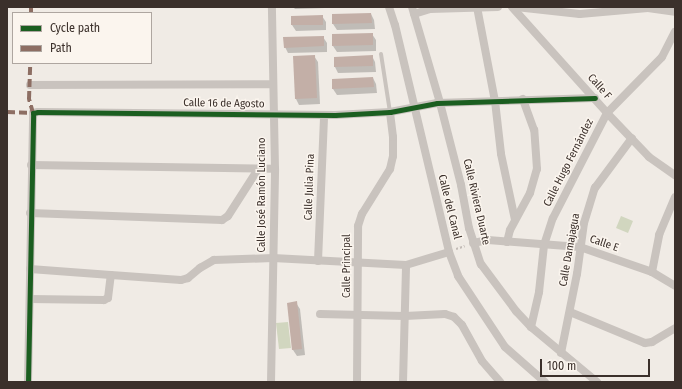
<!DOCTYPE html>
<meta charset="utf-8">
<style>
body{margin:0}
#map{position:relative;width:682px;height:389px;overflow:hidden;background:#f0ebe5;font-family:"Fira Sans Condensed",sans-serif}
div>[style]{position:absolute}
.green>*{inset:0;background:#d1d6bf}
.shadow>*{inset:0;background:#0003}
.building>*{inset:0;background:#c3afa7}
.path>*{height:1.5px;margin-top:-0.75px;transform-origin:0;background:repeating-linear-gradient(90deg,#c2bbb6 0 2px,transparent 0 4px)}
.service>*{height:4px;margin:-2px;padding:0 2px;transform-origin:2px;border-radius:2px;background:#c9c3be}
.minor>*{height:8px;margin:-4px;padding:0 4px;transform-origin:4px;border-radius:4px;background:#c9c3be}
.quiet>*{height:4px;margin-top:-2px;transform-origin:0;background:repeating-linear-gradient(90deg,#8d6e63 0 8px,transparent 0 12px)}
.cycleway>*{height:5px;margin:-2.5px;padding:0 2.5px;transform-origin:2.5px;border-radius:2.5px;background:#1b5e20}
span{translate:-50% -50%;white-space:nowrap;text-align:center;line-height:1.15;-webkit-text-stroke:3px #fbf5ee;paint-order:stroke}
.street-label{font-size:11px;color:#3b302b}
.frame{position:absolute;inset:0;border:8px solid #3b302b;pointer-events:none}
.legend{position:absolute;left:12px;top:12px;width:140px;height:52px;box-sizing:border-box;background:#fbf5ee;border:1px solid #aea6a0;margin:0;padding:5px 7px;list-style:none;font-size:12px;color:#3b302b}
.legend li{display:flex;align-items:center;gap:8px;height:20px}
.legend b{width:20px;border:1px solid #aea6a0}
.scale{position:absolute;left:540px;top:359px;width:110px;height:18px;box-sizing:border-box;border:2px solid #3b302b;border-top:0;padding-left:5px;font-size:12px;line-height:14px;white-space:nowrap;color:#3b302b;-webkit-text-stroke:3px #fbf5ee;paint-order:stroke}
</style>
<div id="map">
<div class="green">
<div style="clip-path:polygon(621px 216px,633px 221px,628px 233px,616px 228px)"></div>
<div style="clip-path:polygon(288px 322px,291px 348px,279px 349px,276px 323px)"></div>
</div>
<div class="shadow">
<div style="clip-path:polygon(293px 7px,325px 7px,325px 8px,295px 9px)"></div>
<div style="clip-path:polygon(335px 7px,366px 7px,366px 8px,335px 8px)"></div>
<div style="clip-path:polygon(371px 14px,374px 20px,375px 29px,337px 30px,333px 24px,333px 15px)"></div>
<div style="clip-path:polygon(322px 16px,326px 22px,326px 30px,296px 31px,292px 25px,292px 17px)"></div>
<div style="clip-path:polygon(372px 34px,376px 40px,376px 51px,337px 52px,333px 46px)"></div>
<div style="clip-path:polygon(323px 37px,327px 43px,327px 52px,288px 53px,285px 47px)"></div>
<div style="clip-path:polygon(314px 56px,318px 62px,320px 104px,299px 105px,296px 99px,294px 57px)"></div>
<div style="clip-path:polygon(372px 56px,375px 62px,376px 72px,338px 73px,335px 67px,335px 58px)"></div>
<div style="clip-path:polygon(373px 78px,376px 84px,377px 93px,337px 95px,333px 89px,333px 80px)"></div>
<div style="clip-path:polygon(288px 303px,296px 303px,300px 309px,305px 355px,297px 356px,293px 350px)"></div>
</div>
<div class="building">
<div style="clip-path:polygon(371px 13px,372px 23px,332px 24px,332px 14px)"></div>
<div style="clip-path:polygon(323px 15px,323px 25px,291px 25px,291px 16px)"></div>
<div style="clip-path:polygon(373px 33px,373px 45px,332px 46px,332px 34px)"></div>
<div style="clip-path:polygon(324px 36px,324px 46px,284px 48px,283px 37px)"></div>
<div style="clip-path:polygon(315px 55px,317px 98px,295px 99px,293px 56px)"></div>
<div style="clip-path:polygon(373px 55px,373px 66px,334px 67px,334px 57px)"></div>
<div style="clip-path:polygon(373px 77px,374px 87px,332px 89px,332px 79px)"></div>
<div style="clip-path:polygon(297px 301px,302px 349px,292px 350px,287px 303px)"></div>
</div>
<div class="path">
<div style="left:456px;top:249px;width:9px;rotate:-18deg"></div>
</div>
<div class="service">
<div style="left:381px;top:54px;width:59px;rotate:81.2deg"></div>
</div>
<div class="minor">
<div style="left:389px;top:7px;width:19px;rotate:72deg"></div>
<div style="left:395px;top:25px;width:233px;rotate:76.6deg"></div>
<div style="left:449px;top:252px;width:26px;rotate:69deg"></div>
<div style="left:458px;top:276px;width:85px;rotate:56.5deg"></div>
<div style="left:505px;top:347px;width:53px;rotate:41.2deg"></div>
<div style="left:412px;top:7px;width:100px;rotate:73.7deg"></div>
<div style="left:440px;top:103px;width:85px;rotate:75.6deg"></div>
<div style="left:461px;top:185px;width:44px;rotate:79.5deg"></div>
<div style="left:469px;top:228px;width:38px;rotate:72deg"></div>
<div style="left:481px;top:264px;width:59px;rotate:53.3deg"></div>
<div style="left:516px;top:311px;width:22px;rotate:47deg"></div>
<div style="left:531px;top:327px;width:86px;rotate:39.8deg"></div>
<div style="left:477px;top:7px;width:96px;rotate:79.2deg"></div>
<div style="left:495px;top:101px;width:53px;rotate:83.5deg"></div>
<div style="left:501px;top:154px;width:67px;rotate:78deg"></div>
<div style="left:512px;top:7px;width:142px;rotate:48.1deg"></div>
<div style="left:607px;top:113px;width:61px;rotate:46.3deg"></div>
<div style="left:649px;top:157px;width:32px;rotate:35deg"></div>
<div style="left:516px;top:7px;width:64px;rotate:6.2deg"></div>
<div style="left:580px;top:14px;width:68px;rotate:-5deg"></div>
<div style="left:648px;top:8px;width:27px;rotate:8deg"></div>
<div style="left:414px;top:14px;width:17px;rotate:-17deg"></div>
<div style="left:430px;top:9px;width:68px;rotate:-1.7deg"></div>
<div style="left:30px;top:85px;width:243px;rotate:-0.2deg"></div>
<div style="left:31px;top:165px;width:244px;rotate:0.9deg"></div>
<div style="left:30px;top:213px;width:192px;rotate:2.1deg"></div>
<div style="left:222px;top:220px;width:7px;rotate:-34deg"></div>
<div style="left:228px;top:216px;width:56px;rotate:-57.4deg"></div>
<div style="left:507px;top:242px;width:12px;rotate:-76deg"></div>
<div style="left:510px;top:230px;width:42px;rotate:-61.6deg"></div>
<div style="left:530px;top:193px;width:25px;rotate:-74deg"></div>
<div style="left:537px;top:169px;width:39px;rotate:-94deg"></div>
<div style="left:534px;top:130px;width:33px;rotate:-110deg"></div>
<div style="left:473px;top:243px;width:15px;rotate:-11deg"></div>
<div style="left:488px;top:240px;width:92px;rotate:4.4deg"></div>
<div style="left:580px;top:247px;width:76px;rotate:19.1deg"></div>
<div style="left:652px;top:272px;width:27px;rotate:31deg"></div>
<div style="left:318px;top:261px;width:146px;rotate:-87.6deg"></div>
<div style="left:30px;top:269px;width:81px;rotate:4.2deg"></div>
<div style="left:652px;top:272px;width:38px;rotate:-79deg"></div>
<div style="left:659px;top:235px;width:41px;rotate:-67.2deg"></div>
<div style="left:30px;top:299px;width:74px;rotate:0.8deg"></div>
<div style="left:104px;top:300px;width:4px;rotate:-27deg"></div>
<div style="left:108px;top:298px;width:23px;rotate:-83deg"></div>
<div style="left:111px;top:275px;width:70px;rotate:4.1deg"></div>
<div style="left:181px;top:280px;width:7px;rotate:-16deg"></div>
<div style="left:188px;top:278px;width:16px;rotate:-40deg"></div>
<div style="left:200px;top:268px;width:16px;rotate:-30deg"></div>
<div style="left:214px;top:260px;width:59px;rotate:-1.9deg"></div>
<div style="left:273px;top:258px;width:133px;rotate:3deg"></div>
<div style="left:406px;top:265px;width:45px;rotate:-16.8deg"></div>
<div style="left:570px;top:312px;width:81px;rotate:22.5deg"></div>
<div style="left:645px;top:343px;width:7px;rotate:-8deg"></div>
<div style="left:652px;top:342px;width:27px;rotate:-31deg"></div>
<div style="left:320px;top:314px;width:85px;rotate:1.3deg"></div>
<div style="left:405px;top:316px;width:40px;rotate:-2.9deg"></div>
<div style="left:445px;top:314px;width:9px;rotate:18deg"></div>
<div style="left:454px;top:317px;width:11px;rotate:45deg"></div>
<div style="left:462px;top:325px;width:41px;rotate:60.9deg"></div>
<div style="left:482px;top:361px;width:28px;rotate:49deg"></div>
<div style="left:531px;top:327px;width:36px;rotate:-77deg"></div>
<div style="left:539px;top:292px;width:47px;rotate:-83.9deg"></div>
<div style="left:544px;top:245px;width:28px;rotate:-72deg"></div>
<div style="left:553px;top:218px;width:118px;rotate:-62.8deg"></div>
<div style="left:607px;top:113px;width:78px;rotate:-45.5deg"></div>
<div style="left:662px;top:57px;width:28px;rotate:-63deg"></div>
<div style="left:561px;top:353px;width:81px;rotate:-78.6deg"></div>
<div style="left:577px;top:274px;width:51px;rotate:-82.2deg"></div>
<div style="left:584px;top:223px;width:37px;rotate:-73deg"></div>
<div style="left:595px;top:188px;width:62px;rotate:-53.5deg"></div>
<div style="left:28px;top:382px;width:269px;rotate:-88.9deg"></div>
<div style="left:33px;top:113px;width:5px;rotate:-11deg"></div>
<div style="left:38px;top:112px;width:297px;rotate:0.6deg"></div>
<div style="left:335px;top:115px;width:55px;rotate:-3.1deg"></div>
<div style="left:390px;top:112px;width:48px;rotate:-10.8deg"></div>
<div style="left:437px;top:103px;width:158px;rotate:-1.8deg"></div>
<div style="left:271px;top:382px;width:213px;rotate:-88.9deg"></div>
<div style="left:275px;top:169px;width:162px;rotate:-91.1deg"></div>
<div style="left:357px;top:382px;width:156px;rotate:-89.6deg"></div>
<div style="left:358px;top:226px;width:13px;rotate:-72deg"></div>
<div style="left:362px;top:214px;width:53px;rotate:-58.1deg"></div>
<div style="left:390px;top:169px;width:13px;rotate:-77deg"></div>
<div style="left:393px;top:156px;width:19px;rotate:-90deg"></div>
<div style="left:393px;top:137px;width:25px;rotate:-97deg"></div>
<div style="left:403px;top:382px;width:117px;rotate:-88.5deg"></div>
</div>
<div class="quiet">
<div style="left:31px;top:13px;width:6px;rotate:-90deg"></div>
<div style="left:7px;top:112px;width:26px;rotate:2deg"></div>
<div style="left:33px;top:113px;width:15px;rotate:-106deg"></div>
<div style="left:29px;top:99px;width:36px;rotate:-88deg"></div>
</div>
<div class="cycleway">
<div style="left:28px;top:382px;width:269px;rotate:-88.9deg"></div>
<div style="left:33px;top:113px;width:5px;rotate:-11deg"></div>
<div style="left:38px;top:112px;width:297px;rotate:0.6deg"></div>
<div style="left:335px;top:115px;width:55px;rotate:-3.1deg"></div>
<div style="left:390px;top:112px;width:48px;rotate:-10.8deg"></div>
<div style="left:437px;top:103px;width:158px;rotate:-1.8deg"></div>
</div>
<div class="street-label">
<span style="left:599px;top:87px;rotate:49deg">Calle F</span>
<span style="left:224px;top:104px;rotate:1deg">Calle 16 de Agosto</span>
<span style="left:569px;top:163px;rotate:-63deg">Calle Hugo Fernández</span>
<span style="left:310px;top:187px;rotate:-88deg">Calle Julia Pina</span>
<span style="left:262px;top:195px;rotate:-90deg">Calle José Ramón Luciano</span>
<span style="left:476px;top:202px;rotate:77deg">Calle Riviera Duarte</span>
<span style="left:449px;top:207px;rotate:76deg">Calle del Canal</span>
<span style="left:604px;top:244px;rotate:19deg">Calle E</span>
<span style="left:570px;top:250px;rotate:-80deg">Calle Damajagua</span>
<span style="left:347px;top:266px;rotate:-90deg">Calle Principal</span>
</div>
<div class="frame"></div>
<ul class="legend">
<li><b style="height:5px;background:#1b5e20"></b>Cycle path</li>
<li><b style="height:5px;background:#8d6e63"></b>Path</li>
</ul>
<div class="scale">100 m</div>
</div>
